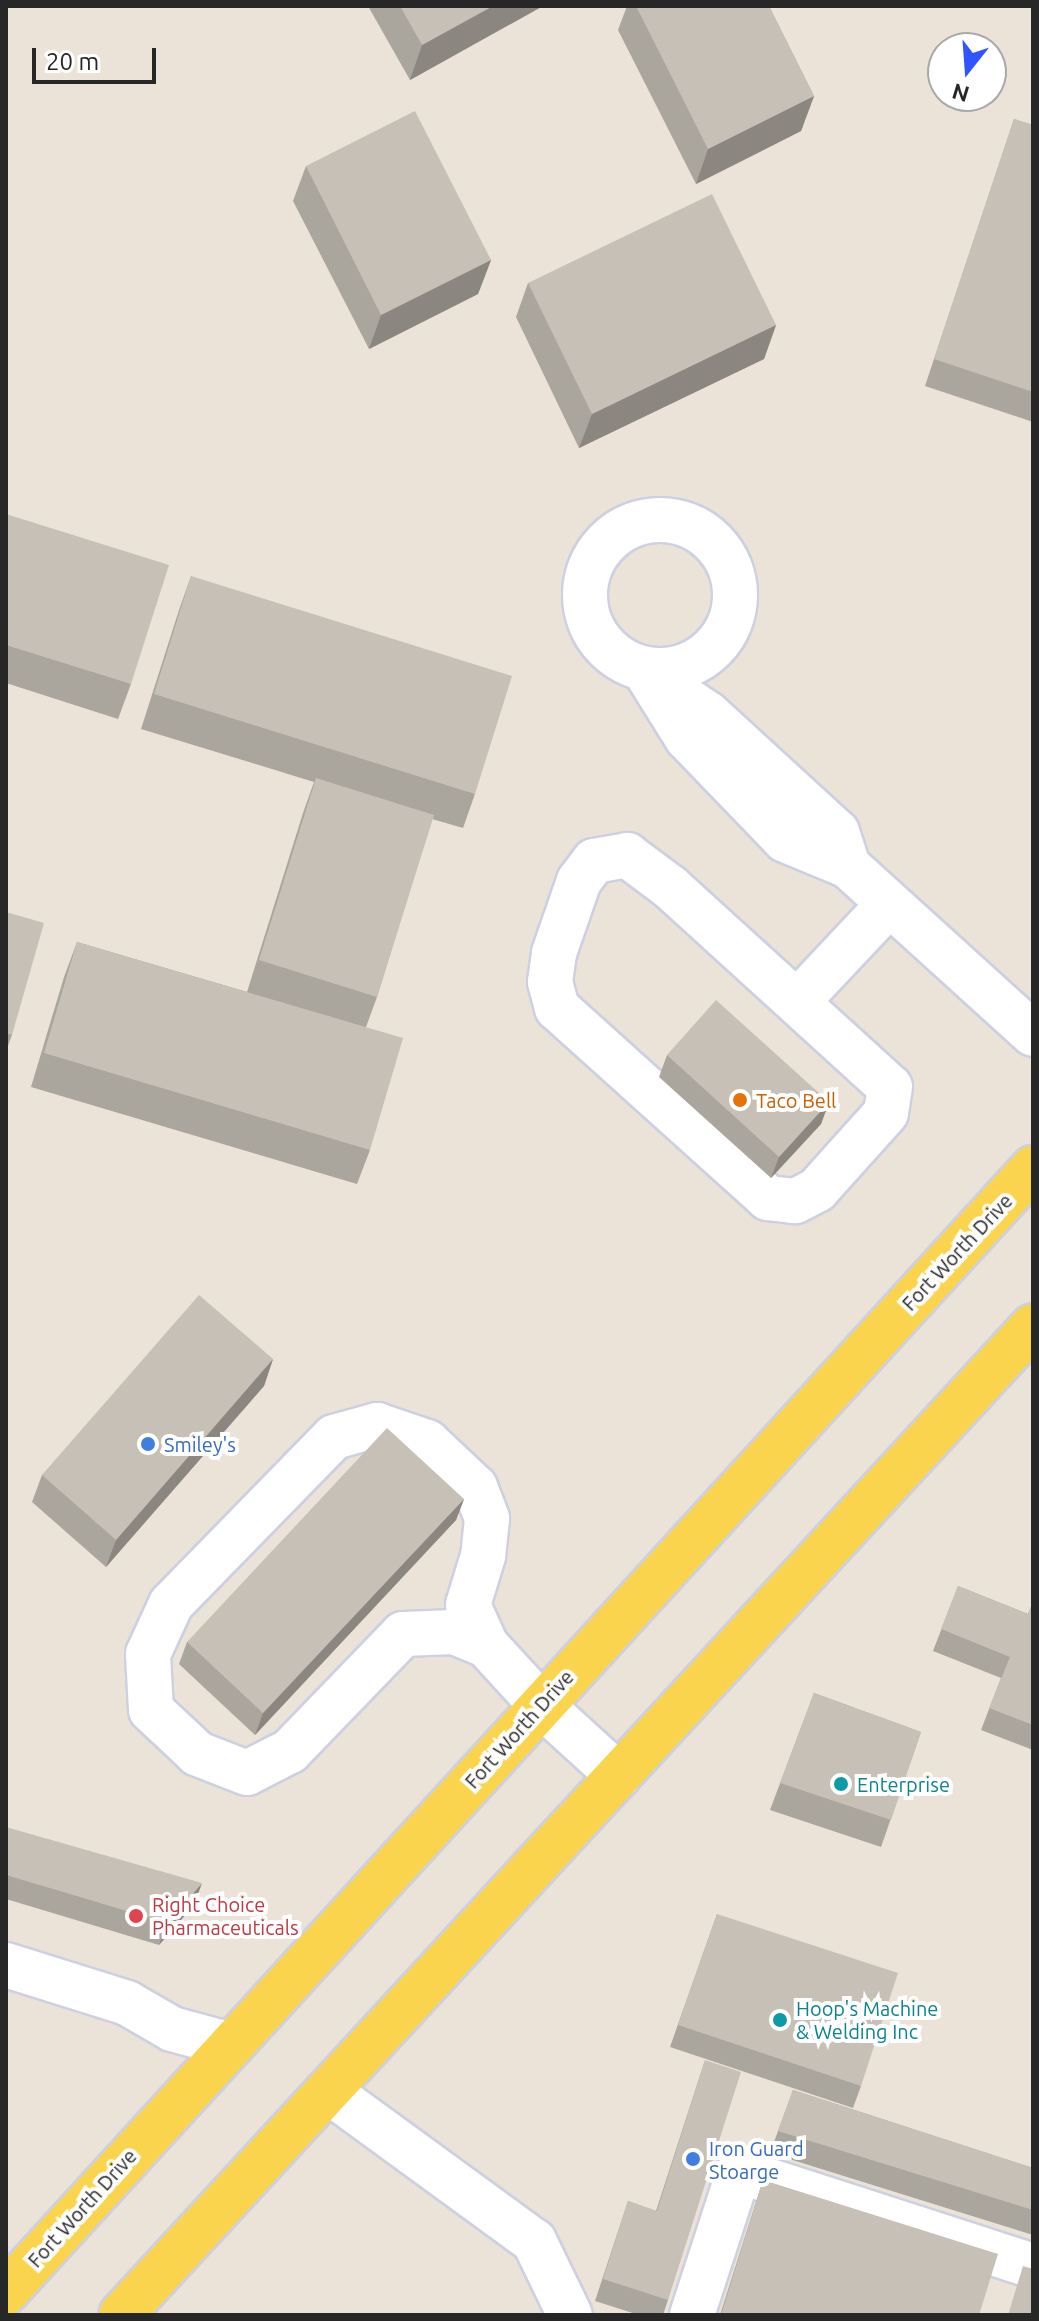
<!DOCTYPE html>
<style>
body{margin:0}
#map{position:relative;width:1039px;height:2321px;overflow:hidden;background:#ebe3d7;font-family:Ubuntu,sans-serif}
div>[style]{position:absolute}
.roads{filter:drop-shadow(2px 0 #ccd0e2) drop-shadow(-2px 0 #ccd0e2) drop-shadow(0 2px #ccd0e2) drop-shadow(0 -2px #ccd0e2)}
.minor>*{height:44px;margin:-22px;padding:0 22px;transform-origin:22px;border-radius:22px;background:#fff}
.minor>.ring{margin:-22px;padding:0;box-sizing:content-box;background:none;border:44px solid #fff;border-radius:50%}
.major>*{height:44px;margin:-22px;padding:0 22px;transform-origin:22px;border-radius:22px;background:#fbd44d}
.wall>*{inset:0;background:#aaa59d}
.shaded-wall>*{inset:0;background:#8b8680}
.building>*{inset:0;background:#c6c0b7}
.dots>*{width:22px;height:22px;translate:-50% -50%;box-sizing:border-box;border:4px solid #fff;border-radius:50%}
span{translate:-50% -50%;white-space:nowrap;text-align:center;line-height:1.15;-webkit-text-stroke:8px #fff;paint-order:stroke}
.food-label{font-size:20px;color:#c56008}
.left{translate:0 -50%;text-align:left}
.street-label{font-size:20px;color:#272727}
.shop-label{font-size:20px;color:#366cbe}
.culture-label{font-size:20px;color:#0d838f}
.health-label{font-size:20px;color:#be3a42}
.frame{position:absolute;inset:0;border:8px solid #272727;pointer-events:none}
.north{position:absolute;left:927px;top:32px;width:80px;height:80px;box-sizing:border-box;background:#fff;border:2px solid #a9a9a9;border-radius:50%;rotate:197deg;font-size:22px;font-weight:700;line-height:32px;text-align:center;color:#272727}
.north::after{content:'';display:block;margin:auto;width:28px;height:36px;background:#3055ff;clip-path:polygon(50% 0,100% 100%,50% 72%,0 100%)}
.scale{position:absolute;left:32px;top:48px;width:124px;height:36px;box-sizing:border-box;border:4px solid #272727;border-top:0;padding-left:10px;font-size:24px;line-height:28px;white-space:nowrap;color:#272727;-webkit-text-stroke:6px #fff;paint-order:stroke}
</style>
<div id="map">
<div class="roads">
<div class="minor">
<div class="ring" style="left:585px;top:520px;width:106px;height:106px"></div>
<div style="left:644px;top:669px;width:81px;rotate:58.1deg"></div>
<div style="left:687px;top:738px;width:141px;rotate:46.1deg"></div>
<div style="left:785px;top:840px;width:68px;rotate:22.4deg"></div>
<div style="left:848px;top:866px;width:250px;rotate:42.2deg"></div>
<div style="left:659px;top:681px;width:59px;rotate:34deg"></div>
<div style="left:708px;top:714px;width:175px;rotate:42.5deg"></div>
<div style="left:837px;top:832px;width:36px;rotate:72deg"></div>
<div style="left:627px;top:855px;width:54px;rotate:36.7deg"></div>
<div style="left:670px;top:887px;width:297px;rotate:42.3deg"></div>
<div style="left:890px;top:1087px;width:26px;rotate:99deg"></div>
<div style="left:886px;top:1113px;width:103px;rotate:131.9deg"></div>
<div style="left:817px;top:1190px;width:25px;rotate:153deg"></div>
<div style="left:795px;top:1201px;width:27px;rotate:-174deg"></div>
<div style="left:768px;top:1198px;width:284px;rotate:-138deg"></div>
<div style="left:557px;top:1008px;width:27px;rotate:-105deg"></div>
<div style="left:550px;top:982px;width:29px;rotate:-82deg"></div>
<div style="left:554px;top:953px;width:76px;rotate:-70.9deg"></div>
<div style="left:579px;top:881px;width:25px;rotate:-53deg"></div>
<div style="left:594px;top:861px;width:34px;rotate:-10deg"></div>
<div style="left:797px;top:1002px;width:134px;rotate:-46.8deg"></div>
<div style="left:486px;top:1645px;width:35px;rotate:-158deg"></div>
<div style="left:454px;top:1632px;width:51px;rotate:177.8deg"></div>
<div style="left:403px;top:1634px;width:163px;rotate:134deg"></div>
<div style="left:290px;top:1751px;width:48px;rotate:152.9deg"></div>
<div style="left:247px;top:1773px;width:53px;rotate:-158.8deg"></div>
<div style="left:198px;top:1754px;width:64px;rotate:-136.9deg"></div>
<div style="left:151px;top:1710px;width:56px;rotate:-93.1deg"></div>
<div style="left:148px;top:1654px;width:55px;rotate:-65.3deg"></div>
<div style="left:171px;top:1604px;width:233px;rotate:-45.7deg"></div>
<div style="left:334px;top:1437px;width:45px;rotate:-15.6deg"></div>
<div style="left:377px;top:1425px;width:53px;rotate:18.8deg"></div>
<div style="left:427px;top:1442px;width:66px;rotate:43.2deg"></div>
<div style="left:475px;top:1487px;width:34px;rotate:69deg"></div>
<div style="left:487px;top:1519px;width:37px;rotate:96deg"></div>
<div style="left:483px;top:1556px;width:51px;rotate:107deg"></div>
<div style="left:468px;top:1605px;width:44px;rotate:65.8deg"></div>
<div style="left:486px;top:1645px;width:81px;rotate:47.5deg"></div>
<div style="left:541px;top:1705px;width:105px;rotate:42.3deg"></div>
<div style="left:6px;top:1965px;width:127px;rotate:17.4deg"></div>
<div style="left:127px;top:2003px;width:52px;rotate:30deg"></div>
<div style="left:172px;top:2029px;width:61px;rotate:15.2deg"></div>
<div style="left:328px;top:2091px;width:255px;rotate:36.1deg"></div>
<div style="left:534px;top:2241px;width:82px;rotate:64.1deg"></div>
<div style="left:692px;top:2315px;width:151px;rotate:-71.9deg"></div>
<div style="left:739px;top:2171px;width:309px;rotate:17.9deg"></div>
</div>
<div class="major">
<div style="left:6px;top:2292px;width:1523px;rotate:-47.58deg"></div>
<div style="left:121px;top:2315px;width:1345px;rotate:-47.32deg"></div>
</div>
</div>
<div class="wall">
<div style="clip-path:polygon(368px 6px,543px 6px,410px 80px)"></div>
<div style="clip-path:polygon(627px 6px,769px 6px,814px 96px,801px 131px,696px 184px,618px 30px)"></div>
<div style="clip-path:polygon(1014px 119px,1033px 125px,1033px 422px,925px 386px)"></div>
<div style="clip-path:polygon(306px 166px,491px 260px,478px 294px,369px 349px,293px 201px)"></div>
<div style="clip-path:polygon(528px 283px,776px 325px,764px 359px,579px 448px,516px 317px)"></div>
<div style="clip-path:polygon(6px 514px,131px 684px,118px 719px,6px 683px)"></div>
<div style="clip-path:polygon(191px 576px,475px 794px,463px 828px,432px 819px,377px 997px,366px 1027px,370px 1150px,357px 1184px,31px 1087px,64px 977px,77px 942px,247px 992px,303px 813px,314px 782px,141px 729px,179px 610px)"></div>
<div style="clip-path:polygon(6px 912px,12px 1035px,6px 1051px)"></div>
<div style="clip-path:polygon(667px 1055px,829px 1102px,821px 1124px,771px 1178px,659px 1077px)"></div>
<div style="clip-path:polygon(273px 1359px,264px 1386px,106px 1567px,32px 1502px,42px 1475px)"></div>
<div style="clip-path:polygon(464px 1499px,456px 1520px,255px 1735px,179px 1664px,187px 1642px)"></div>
<div style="clip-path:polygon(958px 1586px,1028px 1614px,1033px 1602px,1033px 1750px,981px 1730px,1001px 1678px,933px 1651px)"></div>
<div style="clip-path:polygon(814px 1693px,921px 1732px,881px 1847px,770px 1810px)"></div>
<div style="clip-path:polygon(6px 1827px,194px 1905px,159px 1945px,6px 1899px)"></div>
<div style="clip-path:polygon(717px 1914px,861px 2086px,853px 2108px,670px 2047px)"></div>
<div style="clip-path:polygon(705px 2060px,668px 2300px,663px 2315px,639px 2315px,595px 2301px,628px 2201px,656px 2211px)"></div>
<div style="clip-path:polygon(793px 2090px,1033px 2168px,1033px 2235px,770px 2153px)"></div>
<div style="clip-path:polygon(763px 2180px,979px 2315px,720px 2315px)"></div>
</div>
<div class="shaded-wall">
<div style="clip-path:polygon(493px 6px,543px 6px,410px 80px,422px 45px)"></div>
<div style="clip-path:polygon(814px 96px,801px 131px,696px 184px,708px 149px)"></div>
<div style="clip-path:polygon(491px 260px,478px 294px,369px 349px,381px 315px)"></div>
<div style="clip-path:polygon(776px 325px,764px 359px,579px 448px,592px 414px)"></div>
<div style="clip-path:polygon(829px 1102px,821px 1124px,771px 1178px,779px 1157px)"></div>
<div style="clip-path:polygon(273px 1359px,264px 1386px,106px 1567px,116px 1540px)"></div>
<div style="clip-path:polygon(464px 1499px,456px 1520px,255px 1735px,263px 1713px)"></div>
<div style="clip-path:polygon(202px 1883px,194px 1905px,159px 1945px,167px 1923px)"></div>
</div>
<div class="building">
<div style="clip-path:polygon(400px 6px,493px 6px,422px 45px)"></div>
<div style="clip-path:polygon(636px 6px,769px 6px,814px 96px,708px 149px)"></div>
<div style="clip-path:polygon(415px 111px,491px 260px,381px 315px,306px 166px)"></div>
<div style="clip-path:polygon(1014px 119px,1033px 125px,1033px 392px,934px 359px)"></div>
<div style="clip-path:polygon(712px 194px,776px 325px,592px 414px,528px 283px)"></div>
<div style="clip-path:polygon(6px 514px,169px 565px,131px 684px,6px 645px)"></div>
<div style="clip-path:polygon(191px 576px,512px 676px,475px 794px,154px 694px)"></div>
<div style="clip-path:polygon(316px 778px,434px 815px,377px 997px,259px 960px)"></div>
<div style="clip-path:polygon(6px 912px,44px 923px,12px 1035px,6px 1033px)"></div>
<div style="clip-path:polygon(77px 942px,403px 1038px,370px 1150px,44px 1053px)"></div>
<div style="clip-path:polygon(716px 1000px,829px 1102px,779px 1157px,667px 1055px)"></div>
<div style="clip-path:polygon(199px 1295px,273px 1359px,116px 1540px,42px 1475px)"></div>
<div style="clip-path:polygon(387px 1428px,464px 1499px,263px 1713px,187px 1642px)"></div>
<div style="clip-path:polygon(958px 1586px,1028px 1614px,1033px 1602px,1033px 1725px,989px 1708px,1010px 1657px,941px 1629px)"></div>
<div style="clip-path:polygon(814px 1693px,921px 1732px,891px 1820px,780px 1783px)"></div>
<div style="clip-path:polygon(6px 1827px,202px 1883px,167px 1923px,6px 1875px)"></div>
<div style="clip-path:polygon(717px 1914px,898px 1973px,861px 2086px,678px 2025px)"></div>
<div style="clip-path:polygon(705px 2060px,741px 2072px,668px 2300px,603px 2279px,628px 2201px,657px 2211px)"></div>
<div style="clip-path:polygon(793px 2090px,1033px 2168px,1033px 2210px,778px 2131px)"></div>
<div style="clip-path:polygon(763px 2180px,998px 2254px,979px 2315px,721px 2315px)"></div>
<div style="clip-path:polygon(1023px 2266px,1033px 2269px,1033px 2315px,1008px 2315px)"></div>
</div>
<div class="dots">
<div style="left:740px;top:1100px;background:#e8710a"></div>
<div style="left:148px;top:1444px;background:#3f7fe0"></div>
<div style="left:841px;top:1784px;background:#0f9aa8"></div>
<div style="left:136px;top:1916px;background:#e0444e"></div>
<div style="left:780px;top:2020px;background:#0f9aa8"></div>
<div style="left:693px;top:2159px;background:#3f7fe0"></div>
</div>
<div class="food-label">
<span class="left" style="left:756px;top:1100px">Taco Bell</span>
</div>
<div class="street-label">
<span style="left:957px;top:1252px;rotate:-47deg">Fort Worth Drive</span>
<span style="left:519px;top:1729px;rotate:-48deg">Fort Worth Drive</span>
<span style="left:82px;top:2208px;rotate:-48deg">Fort Worth Drive</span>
</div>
<div class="shop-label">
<span class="left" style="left:164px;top:1444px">Smiley's</span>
<span class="left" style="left:709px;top:2160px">Iron Guard<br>Stoarge</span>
</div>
<div class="culture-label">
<span class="left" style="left:857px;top:1784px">Enterprise</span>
<span class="left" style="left:796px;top:2020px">Hoop's Machine<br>&amp; Welding Inc</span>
</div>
<div class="health-label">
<span class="left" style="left:152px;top:1916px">Right Choice<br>Pharmaceuticals</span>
</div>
<div class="frame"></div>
<div class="north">N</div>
<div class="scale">20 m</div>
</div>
